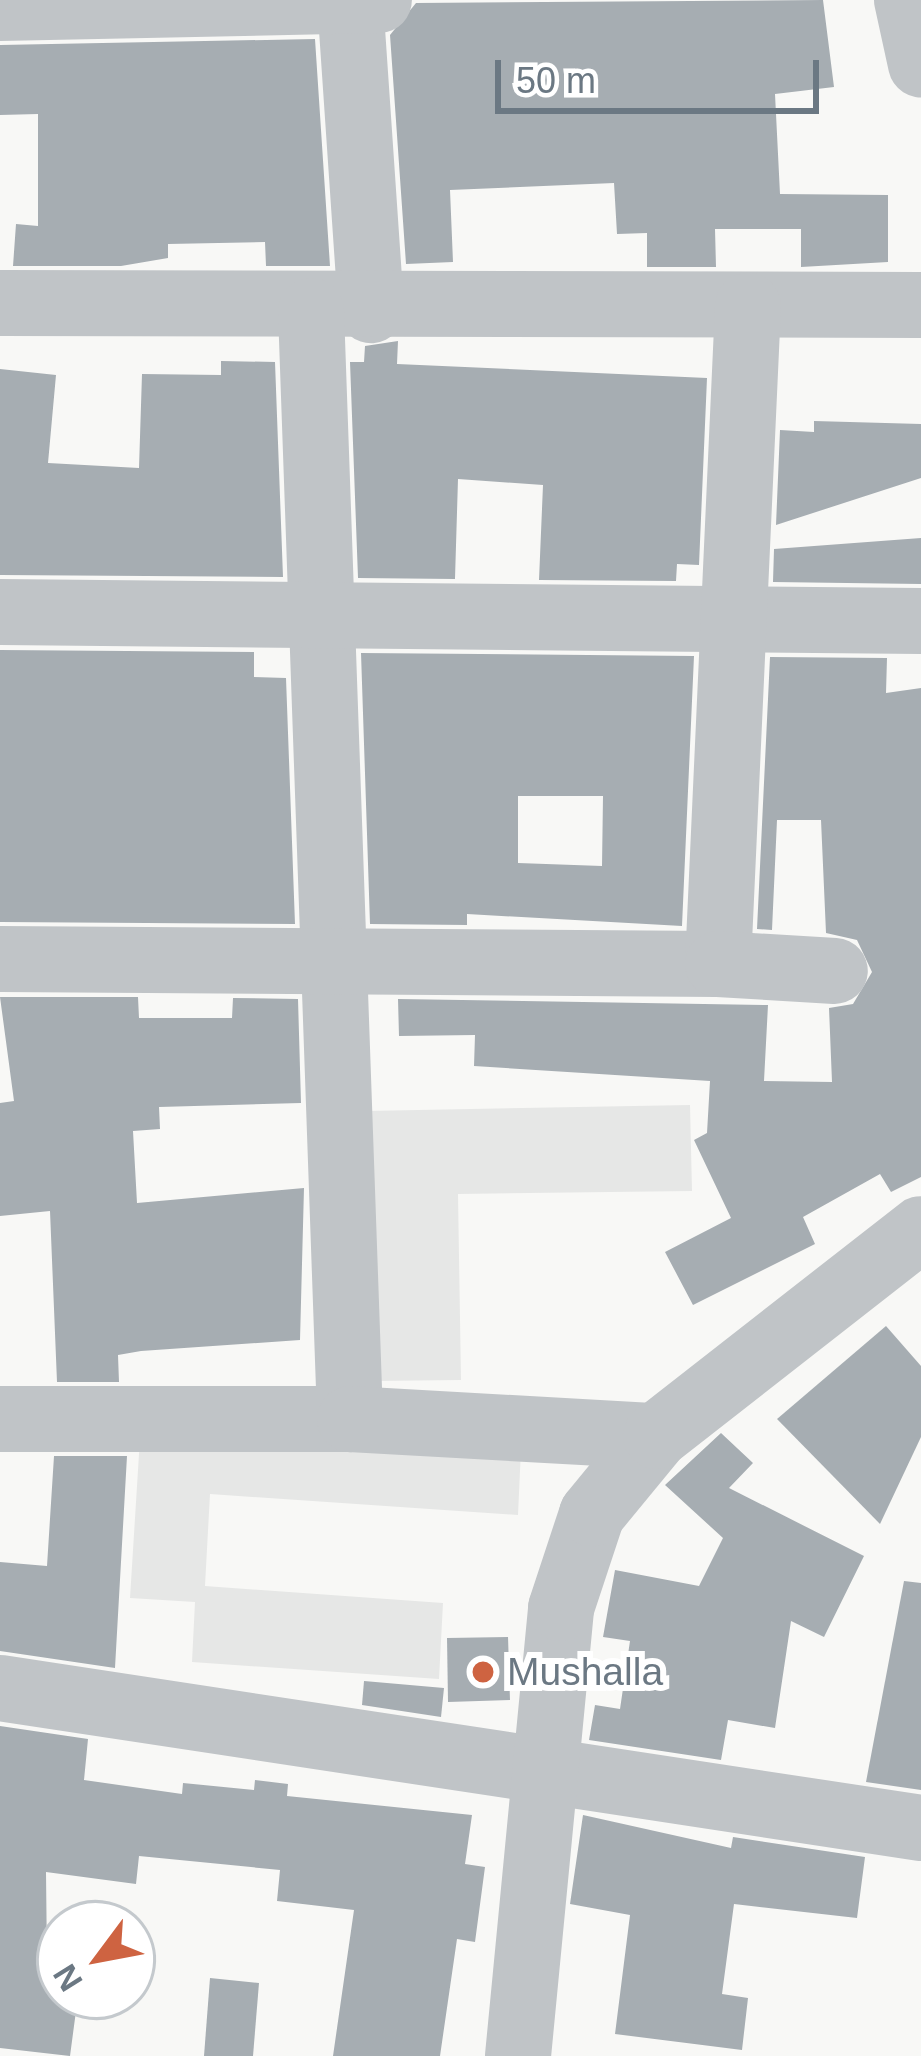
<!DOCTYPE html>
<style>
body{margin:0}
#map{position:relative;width:921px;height:2056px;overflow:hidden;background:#f8f8f6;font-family:Helvetica,sans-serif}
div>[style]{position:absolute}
.built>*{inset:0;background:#e6e7e6}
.building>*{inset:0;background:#a6adb2}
.minor>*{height:66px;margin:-33px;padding:0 33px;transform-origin:33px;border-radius:33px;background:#c0c4c7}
.dots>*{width:33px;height:33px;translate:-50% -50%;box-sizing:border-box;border:6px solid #fff;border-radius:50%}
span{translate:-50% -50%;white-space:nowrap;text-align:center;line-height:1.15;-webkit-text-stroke:12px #fff;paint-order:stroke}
.poi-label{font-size:39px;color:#6b7883}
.left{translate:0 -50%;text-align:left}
.north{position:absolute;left:36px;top:1900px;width:120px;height:120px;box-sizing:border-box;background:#fff;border:3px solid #c4c9cd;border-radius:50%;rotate:238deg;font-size:33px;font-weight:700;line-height:48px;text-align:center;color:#6b7883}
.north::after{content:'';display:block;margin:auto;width:42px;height:54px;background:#ce6341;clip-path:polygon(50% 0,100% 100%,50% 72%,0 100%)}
.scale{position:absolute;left:495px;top:60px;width:324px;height:54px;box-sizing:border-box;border:6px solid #6b7883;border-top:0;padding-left:15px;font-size:36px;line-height:42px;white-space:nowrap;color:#6b7883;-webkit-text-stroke:9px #fff;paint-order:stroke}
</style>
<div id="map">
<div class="built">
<div style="clip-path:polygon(690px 1105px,692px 1191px,458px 1194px,461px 1380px,372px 1381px,366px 1111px)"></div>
<div style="clip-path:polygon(141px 1422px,521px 1449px,518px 1515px,210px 1494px,205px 1586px,443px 1603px,439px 1679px,192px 1662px,195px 1602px,130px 1598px)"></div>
</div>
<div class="building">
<div style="clip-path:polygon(823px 0,834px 87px,775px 94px,780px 194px,888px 195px,888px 262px,801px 267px,801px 229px,715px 229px,716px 267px,647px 267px,647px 233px,617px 234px,614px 183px,450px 190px,453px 262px,406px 264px,390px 35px,416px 3px)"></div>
<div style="clip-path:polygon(315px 39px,330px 266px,266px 266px,265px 242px,168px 244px,168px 258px,121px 266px,13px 266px,16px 224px,38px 226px,38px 114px,0 115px,0 45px)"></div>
<div style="clip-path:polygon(398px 341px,397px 364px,707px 378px,699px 565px,677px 564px,676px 581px,539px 580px,543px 485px,458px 479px,455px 579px,358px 578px,350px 362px,364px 362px,365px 346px)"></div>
<div style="clip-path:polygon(221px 361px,275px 362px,283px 577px,0 575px,0 369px,56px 375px,48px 463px,139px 468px,142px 374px,221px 375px)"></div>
<div style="clip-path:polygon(814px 421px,921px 424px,921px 478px,776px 525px,780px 430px,814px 432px)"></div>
<div style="clip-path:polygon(921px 538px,921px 584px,773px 582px,774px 549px)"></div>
<div style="clip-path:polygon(0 650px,254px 652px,254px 677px,286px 678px,295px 924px,0 922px)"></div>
<div style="clip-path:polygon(evenodd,361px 653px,694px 656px,682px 926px,467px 914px,467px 925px,370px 924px,361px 653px,518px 796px,603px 796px,602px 866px,518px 863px,518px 796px)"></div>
<div style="clip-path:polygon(770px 657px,887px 658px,886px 693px,921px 688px,921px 1177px,891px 1192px,880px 1174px,803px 1217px,815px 1244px,693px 1305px,665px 1252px,731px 1218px,694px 1140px,707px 1133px,710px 1081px,474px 1066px,475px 1035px,399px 1036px,398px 999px,768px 1005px,764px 1081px,832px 1082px,829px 1008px,853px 1004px,872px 972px,857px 940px,826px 933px,821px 820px,777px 820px,772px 930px,757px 929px)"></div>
<div style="clip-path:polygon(0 997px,138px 997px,139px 1018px,232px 1018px,233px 998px,298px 999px,301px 1103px,159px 1107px,160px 1129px,133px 1131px,137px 1203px,304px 1188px,300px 1340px,141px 1351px,118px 1355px,119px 1382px,57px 1382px,50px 1211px,0 1216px,0 1103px,14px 1101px)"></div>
<div style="clip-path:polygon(886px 1326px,921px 1366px,921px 1437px,880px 1524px,777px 1419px)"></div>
<div style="clip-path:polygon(721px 1433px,753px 1463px,729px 1488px,864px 1556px,824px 1637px,791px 1621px,775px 1728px,728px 1720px,721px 1760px,589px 1740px,595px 1705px,620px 1709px,630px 1641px,603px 1637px,615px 1570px,699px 1586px,723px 1538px,665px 1485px)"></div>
<div style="clip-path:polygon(54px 1456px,127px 1456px,115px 1668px,0 1651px,0 1562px,47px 1566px)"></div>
<div style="clip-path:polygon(904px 1581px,921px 1583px,921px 1790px,866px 1782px)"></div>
<div style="clip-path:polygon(508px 1637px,510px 1700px,448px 1702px,447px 1638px)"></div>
<div style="clip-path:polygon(364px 1681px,444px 1688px,441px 1717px,362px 1705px)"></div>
<div style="clip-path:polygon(0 1726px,88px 1739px,84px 1780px,182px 1794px,183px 1783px,254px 1790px,255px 1780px,288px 1784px,287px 1796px,472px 1815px,465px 1864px,485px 1867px,475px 1942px,457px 1939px,440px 2056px,333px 2056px,354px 1910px,277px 1901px,280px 1870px,139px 1856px,136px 1884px,46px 1872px,47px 1962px,60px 1964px,60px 1996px,78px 1996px,70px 2056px,0 2048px)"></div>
<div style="clip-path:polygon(583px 1815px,731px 1848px,733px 1837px,865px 1857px,857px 1918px,734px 1904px,722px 1994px,748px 1998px,742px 2050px,615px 2034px,630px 1915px,570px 1904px)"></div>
<div style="clip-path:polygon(210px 1978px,259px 1983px,253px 2056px,204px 2056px)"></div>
</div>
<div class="minor">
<div style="left:350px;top:0;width:311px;rotate:86.1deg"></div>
<div style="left:907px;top:0;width:66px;rotate:77.7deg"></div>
<div style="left:0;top:8px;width:379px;rotate:-1.2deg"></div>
<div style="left:0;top:303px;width:921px;rotate:0.12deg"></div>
<div style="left:311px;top:311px;width:1109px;rotate:87.98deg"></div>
<div style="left:0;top:612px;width:921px;rotate:0.56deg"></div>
<div style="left:0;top:959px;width:718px;rotate:0.4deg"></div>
<div style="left:718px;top:964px;width:659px;rotate:-87.39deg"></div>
<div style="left:718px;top:964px;width:117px;rotate:3.4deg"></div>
<div style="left:0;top:1419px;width:350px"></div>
<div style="left:350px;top:1419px;width:306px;rotate:3.2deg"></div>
<div style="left:0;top:1688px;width:932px;rotate:8.64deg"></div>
<div style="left:518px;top:2056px;width:450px;rotate:-84.5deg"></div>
<div style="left:561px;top:1608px;width:99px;rotate:-71.7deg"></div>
<div style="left:592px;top:1514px;width:101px;rotate:-50.6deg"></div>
<div style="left:656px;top:1436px;width:336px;rotate:-38deg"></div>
</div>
<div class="dots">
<div style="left:483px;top:1672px;background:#ce6341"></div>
</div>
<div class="poi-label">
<span class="left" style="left:507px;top:1672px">Mushalla</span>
</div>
<div class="north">N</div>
<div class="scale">50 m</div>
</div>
